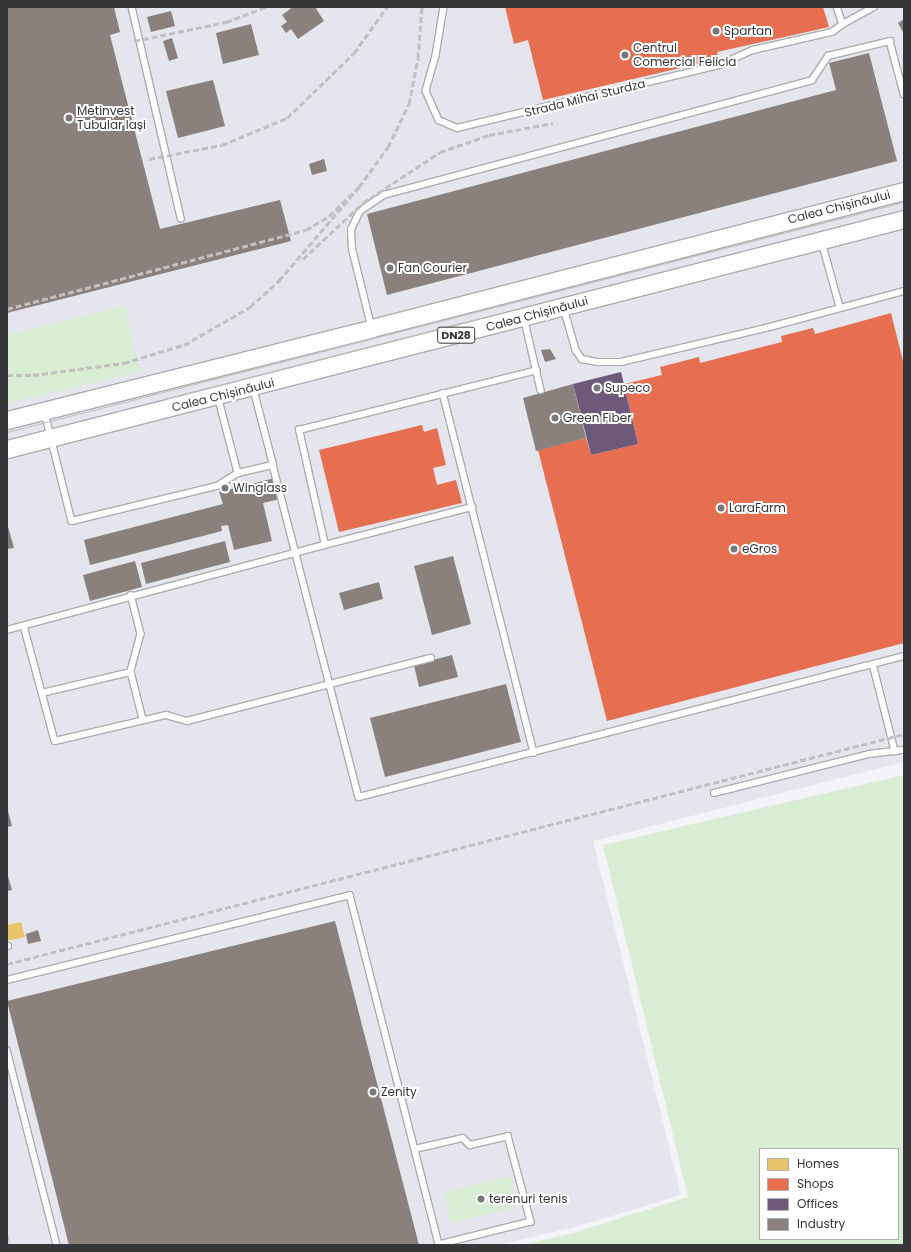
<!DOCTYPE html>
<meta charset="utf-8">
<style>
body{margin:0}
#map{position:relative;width:911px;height:1252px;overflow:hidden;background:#f4f4f8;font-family:Poppins,sans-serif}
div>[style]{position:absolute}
.built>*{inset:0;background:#e5e5ed}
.green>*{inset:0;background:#d8edd3}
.homes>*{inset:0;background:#e9c46a}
.shops>*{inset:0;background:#e76f51}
.offices>*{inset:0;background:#6d597a}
.industry>*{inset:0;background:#8a817c}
.roads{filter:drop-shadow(1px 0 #acacaf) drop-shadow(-1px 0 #acacaf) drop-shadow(0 1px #acacaf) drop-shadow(0 -1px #acacaf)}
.service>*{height:5.5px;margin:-2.75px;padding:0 2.75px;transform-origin:2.75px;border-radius:2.75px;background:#fdfdfe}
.primary>*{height:17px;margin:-8.5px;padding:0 8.5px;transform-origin:8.5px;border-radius:8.5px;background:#fdfdfe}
.tram>*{height:1px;margin:-0.5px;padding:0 0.5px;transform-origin:0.5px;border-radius:0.5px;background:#c0c0c1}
.rail>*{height:3px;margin-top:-1.5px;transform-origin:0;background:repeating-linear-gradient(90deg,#c0c0c1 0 6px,transparent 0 9px)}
.dots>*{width:11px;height:11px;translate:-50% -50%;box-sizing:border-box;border:2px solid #fff;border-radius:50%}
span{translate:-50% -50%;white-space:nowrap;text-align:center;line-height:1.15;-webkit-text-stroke:4px #fff;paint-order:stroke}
.shield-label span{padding:1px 3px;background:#fff;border:1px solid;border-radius:3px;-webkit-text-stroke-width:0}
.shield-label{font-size:11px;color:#363638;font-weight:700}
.poi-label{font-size:12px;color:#363638}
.left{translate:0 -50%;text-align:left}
.street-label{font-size:12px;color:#363638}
.frame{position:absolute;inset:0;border:8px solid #363638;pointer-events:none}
.legend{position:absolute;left:759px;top:1148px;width:140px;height:92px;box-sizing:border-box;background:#fff;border:1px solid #afafaf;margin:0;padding:5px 7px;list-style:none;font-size:12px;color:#363638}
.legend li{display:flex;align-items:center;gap:8px;height:20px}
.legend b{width:20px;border:1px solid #afafaf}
</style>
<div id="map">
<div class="built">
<div style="clip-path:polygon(7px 7px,904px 7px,904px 762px,593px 841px,681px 1195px,575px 1227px,499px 1245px,7px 1245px)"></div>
</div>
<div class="green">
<div style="clip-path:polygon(124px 306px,140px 372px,7px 403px,7px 335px)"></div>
<div style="clip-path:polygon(evenodd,904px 775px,904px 1245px,521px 1245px,573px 1233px,688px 1197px,603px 845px,904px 775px,760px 1149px,898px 1149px,898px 1239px,760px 1239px,760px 1149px)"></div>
<div style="clip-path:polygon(511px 1176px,518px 1207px,451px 1223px,444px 1192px)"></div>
</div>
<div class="homes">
<div style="clip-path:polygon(21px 922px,25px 937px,7px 941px,7px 925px)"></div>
</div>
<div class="shops">
<div style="clip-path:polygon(505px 7px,823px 7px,829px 27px,717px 52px,719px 59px,543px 100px,528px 40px,514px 44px)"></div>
<div style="clip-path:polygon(891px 313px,904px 365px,904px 643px,607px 721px,538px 450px,586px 438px,591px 455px,638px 444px,624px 384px,662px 375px,660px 367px,699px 357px,700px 363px,782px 342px,781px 336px,813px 328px,815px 334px)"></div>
<div style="clip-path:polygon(422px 425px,424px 432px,437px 428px,446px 465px,433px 468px,437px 485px,456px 480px,462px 503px,339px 532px,319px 450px)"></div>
</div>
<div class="offices">
<div style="clip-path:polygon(621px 372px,638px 444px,591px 455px,573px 384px)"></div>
</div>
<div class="industry">
<div style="clip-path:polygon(7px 7px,114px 7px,120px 32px,110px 35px,160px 229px,280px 200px,291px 241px,7px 313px)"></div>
<div style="clip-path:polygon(293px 7px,315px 7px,324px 21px,298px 39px,291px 29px,286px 33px,281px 26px,287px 22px,282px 15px)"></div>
<div style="clip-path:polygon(171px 11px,175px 26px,151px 32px,147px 17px)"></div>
<div style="clip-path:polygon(904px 19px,904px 34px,898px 23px)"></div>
<div style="clip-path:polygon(251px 24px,259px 55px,223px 64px,216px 33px)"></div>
<div style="clip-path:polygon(172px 38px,178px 58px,169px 61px,163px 41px)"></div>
<div style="clip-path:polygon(869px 53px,897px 161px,387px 295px,367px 214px,836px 90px,829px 63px)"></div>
<div style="clip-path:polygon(213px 80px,225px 126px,178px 138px,166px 91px)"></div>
<div style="clip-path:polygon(324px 159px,327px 171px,312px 175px,309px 164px)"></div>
<div style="clip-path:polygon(550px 349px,556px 359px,545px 362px,541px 350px)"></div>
<div style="clip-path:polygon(573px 384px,586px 438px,536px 451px,523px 398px)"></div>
<div style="clip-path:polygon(275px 478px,280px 499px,263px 503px,272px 541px,234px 550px,228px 525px,221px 526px,222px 531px,90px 565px,84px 540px,223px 504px,219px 492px)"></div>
<div style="clip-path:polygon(7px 523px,14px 548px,7px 549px)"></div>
<div style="clip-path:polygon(225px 541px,230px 562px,146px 584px,141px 563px)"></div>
<div style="clip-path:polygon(453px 556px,471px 624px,432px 635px,414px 566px)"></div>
<div style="clip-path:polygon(135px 561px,142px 587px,90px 601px,83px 575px)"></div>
<div style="clip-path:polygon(379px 582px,383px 599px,344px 610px,339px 593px)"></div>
<div style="clip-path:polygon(452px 655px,458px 677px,419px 687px,414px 665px)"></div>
<div style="clip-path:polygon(506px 684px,521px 742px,385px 777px,370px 718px)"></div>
<div style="clip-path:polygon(7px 807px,12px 826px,7px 827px)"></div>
<div style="clip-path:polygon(7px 873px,12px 890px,7px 891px)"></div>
<div style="clip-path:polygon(335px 921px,419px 1245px,69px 1245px,7px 1001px)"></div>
<div style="clip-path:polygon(38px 930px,41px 941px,28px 944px,26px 934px)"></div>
</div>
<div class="roads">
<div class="service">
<div style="left:132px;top:7px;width:217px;rotate:76.9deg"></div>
<div style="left:444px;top:7px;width:50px;rotate:99.3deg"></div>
<div style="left:436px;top:56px;width:36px;rotate:106deg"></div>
<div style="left:426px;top:91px;width:32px;rotate:66deg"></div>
<div style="left:439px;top:120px;width:20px;rotate:24deg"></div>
<div style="left:457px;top:128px;width:269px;rotate:-13.5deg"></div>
<div style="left:719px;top:65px;width:37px;rotate:-24deg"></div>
<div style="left:753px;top:50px;width:81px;rotate:-12.8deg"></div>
<div style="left:832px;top:32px;width:14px;rotate:-36deg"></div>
<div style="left:837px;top:7px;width:18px;rotate:71deg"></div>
<div style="left:843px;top:24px;width:35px;rotate:-29deg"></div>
<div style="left:822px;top:242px;width:67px;rotate:74.5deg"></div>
<div style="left:564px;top:308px;width:44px;rotate:74.1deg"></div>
<div style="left:576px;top:350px;width:11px;rotate:56deg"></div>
<div style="left:582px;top:359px;width:16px;rotate:11deg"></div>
<div style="left:598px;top:362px;width:23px"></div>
<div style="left:621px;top:362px;width:149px;rotate:-13.2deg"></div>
<div style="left:766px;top:328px;width:143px;rotate:-15deg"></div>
<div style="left:524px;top:317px;width:75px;rotate:76.9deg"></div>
<div style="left:371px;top:326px;width:79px;rotate:-103.9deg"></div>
<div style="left:352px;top:249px;width:19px;rotate:-93deg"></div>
<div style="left:351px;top:230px;width:21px;rotate:-65deg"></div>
<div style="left:360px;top:211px;width:29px;rotate:-34deg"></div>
<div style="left:384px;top:195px;width:443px;rotate:-15deg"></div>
<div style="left:812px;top:80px;width:29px;rotate:-56deg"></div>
<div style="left:828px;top:56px;width:64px;rotate:-13.6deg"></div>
<div style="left:890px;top:41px;width:55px;rotate:75.2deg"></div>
<div style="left:443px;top:393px;width:371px;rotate:75.8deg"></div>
<div style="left:218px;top:396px;width:80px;rotate:75.4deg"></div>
<div style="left:45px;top:413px;width:111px;rotate:76deg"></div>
<div style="left:72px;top:521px;width:149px;rotate:-13.6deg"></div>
<div style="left:217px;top:486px;width:25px;rotate:-32deg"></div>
<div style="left:238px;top:473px;width:36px;rotate:-13deg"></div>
<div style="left:273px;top:465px;width:80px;rotate:-104.6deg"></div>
<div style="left:273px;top:465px;width:343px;rotate:75.5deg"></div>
<div style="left:359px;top:797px;width:563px;rotate:-14.51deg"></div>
<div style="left:325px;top:545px;width:152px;rotate:-14.5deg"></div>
<div style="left:131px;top:595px;width:40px;rotate:75.6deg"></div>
<div style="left:141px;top:634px;width:39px;rotate:105deg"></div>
<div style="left:131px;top:672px;width:49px;rotate:75.7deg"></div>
<div style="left:24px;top:626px;width:119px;rotate:74.9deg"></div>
<div style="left:55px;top:741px;width:114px;rotate:-13.2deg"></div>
<div style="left:166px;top:715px;width:22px;rotate:16deg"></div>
<div style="left:187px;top:721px;width:252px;rotate:-14.5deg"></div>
<div style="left:7px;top:630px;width:329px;rotate:-15deg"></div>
<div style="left:325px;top:545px;width:118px;rotate:-102.7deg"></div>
<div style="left:299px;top:430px;width:245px;rotate:-14.1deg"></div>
<div style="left:873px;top:664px;width:90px;rotate:75.8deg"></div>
<div style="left:42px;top:693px;width:91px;rotate:-13.3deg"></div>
<div style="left:714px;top:793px;width:160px;rotate:-14.1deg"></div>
<div style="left:869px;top:754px;width:35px;rotate:-7deg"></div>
<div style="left:7px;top:946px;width:1px"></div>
<div style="left:7px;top:980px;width:353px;rotate:-13.9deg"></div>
<div style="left:350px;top:895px;width:361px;rotate:75.7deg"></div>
<div style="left:7px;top:1050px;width:201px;rotate:75.6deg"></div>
<div style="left:415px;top:1149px;width:49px;rotate:-12.9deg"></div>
<div style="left:463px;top:1138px;width:10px;rotate:45deg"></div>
<div style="left:470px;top:1145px;width:39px;rotate:-13deg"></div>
<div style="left:508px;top:1136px;width:89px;rotate:75deg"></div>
<div style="left:531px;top:1222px;width:95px;rotate:166deg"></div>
</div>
<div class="primary">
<div style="left:7px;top:420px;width:376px;rotate:-14.1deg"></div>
<div style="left:372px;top:328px;width:549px;rotate:-14.44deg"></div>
<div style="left:7px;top:449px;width:926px;rotate:-14.38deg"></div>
</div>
</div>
<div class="tram">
<div style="left:164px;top:399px;width:330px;rotate:-14.4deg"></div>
<div style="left:7px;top:432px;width:926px;rotate:-14.38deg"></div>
<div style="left:7px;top:1234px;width:11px;rotate:75deg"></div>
</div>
<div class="rail">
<div style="left:134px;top:41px;width:94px;rotate:-11.7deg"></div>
<div style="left:226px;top:22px;width:43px;rotate:-20.6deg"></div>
<div style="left:149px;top:159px;width:74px;rotate:-10.9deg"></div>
<div style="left:222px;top:145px;width:70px;rotate:-22.6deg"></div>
<div style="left:287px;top:118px;width:93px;rotate:-44.1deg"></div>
<div style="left:354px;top:53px;width:57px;rotate:-54.3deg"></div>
<div style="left:359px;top:187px;width:49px;rotate:-54.1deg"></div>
<div style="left:388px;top:147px;width:48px;rotate:-64deg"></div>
<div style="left:409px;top:104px;width:47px;rotate:-78.9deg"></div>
<div style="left:418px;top:58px;width:51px;rotate:-85.5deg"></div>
<div style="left:303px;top:259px;width:82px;rotate:-43deg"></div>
<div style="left:363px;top:203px;width:92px;rotate:-33.5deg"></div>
<div style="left:440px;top:152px;width:52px;rotate:-19.1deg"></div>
<div style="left:489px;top:135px;width:65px;rotate:-10.6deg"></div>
<div style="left:7px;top:309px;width:309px;rotate:-14.8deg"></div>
<div style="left:306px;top:230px;width:27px;rotate:-31deg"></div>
<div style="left:329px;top:216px;width:42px;rotate:-44deg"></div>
<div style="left:359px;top:187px;width:126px;rotate:130.5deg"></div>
<div style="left:184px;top:345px;width:76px;rotate:-29.9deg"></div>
<div style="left:250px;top:307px;width:40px;rotate:-42deg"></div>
<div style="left:7px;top:375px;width:26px"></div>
<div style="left:33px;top:375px;width:92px;rotate:-7.5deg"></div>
<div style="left:124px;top:363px;width:68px;rotate:-17.1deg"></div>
<div style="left:7px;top:964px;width:926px;rotate:-14.38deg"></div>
</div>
<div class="dots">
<div style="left:716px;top:31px;background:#78787b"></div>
<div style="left:625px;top:55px;background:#78787b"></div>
<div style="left:69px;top:118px;background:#78787b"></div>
<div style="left:390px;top:268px;background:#78787b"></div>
<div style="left:597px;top:388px;background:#78787b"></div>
<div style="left:555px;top:418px;background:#78787b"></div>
<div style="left:225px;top:488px;background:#78787b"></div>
<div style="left:721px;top:508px;background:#78787b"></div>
<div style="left:734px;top:549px;background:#78787b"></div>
<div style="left:373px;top:1092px;background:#78787b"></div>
<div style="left:481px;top:1199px;background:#78787b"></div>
</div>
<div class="shield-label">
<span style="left:456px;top:335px">DN28</span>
</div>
<div class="poi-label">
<span class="left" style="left:724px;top:31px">Spartan</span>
<span class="left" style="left:633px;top:55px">Centrul<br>Comercial Felicia</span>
<span class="left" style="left:77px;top:118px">Metinvest<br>Tubular Iași</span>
<span class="left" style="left:398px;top:268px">Fan Courier</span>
<span class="left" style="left:605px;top:388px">Supeco</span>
<span class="left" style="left:563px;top:418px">Green Fiber</span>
<span class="left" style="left:233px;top:488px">Winglass</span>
<span class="left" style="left:729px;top:508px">LaraFarm</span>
<span class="left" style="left:742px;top:549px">eGros</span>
<span class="left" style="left:381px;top:1092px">Zenity</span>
<span class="left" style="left:489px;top:1199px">terenuri tenis</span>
</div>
<div class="street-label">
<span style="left:585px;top:98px;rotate:-14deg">Strada Mihai Sturdza</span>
<span style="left:839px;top:207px;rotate:-14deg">Calea Chișinăului</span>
<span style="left:537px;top:314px;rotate:-15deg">Calea Chișinăului</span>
<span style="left:223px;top:395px;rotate:-14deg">Calea Chișinăului</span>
</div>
<div class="frame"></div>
<ul class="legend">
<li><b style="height:11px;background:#e9c46a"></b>Homes</li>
<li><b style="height:11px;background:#e76f51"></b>Shops</li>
<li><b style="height:11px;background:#6d597a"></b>Offices</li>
<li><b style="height:11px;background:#8a817c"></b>Industry</li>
</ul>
</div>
